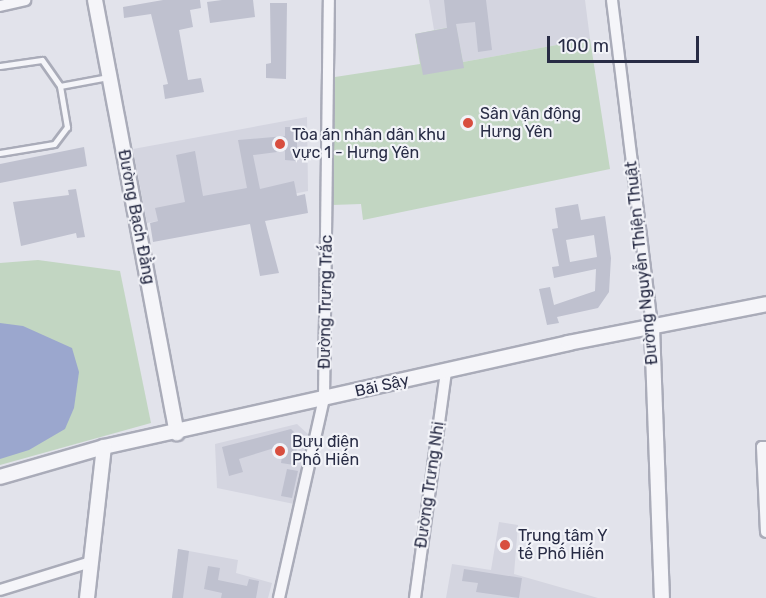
<!DOCTYPE html>
<meta charset="utf-8">
<style>
body{margin:0}
#map{position:relative;width:766px;height:598px;overflow:hidden;background:#e2e3eb;font-family:Rubik,sans-serif}
div>[style]{position:absolute}
.built>*{inset:0;background:#d4d5e0}
.green>*{inset:0;background:#c2d6c2}
.water>*{inset:0;background:#9ba7ce}
.building>*{inset:0;background:#bfc1cf}
.roads{filter:drop-shadow(2px 0 #aaacb9) drop-shadow(-2px 0 #aaacb9) drop-shadow(0 2px #aaacb9) drop-shadow(0 -2px #aaacb9)}
.service>*{height:5px;margin:-2.5px;padding:0 2.5px;transform-origin:2.5px;border-radius:2.5px;background:#f5f5f9}
.minor>*{height:10px;margin:-5px;padding:0 5px;transform-origin:5px;border-radius:5px;background:#f5f5f9}
.tertiary>*{height:14px;margin:-7px;padding:0 7px;transform-origin:7px;border-radius:7px;background:#f5f5f9}
.dots>*{width:16px;height:16px;translate:-50% -50%;box-sizing:border-box;border:3px solid #f2f3f8;border-radius:50%}
span{translate:-50% -50%;white-space:nowrap;text-align:center;line-height:1.15;-webkit-text-stroke:4.5px #f2f3f8;paint-order:stroke}
.poi-label{font-size:16px;color:#282c45}
.left{translate:0 -50%;text-align:left}
.street-label{font-size:16px;color:#282c45}
.scale{position:absolute;left:547px;top:36px;width:152px;height:27px;box-sizing:border-box;border:3px solid #282c45;border-top:0;padding-left:8px;font-size:18px;line-height:21px;white-space:nowrap;color:#282c45;-webkit-text-stroke:4px #f2f3f8;paint-order:stroke}
</style>
<div id="map">
<div class="built">
<div style="clip-path:polygon(429px 0,585px 0,590px 39px,463px 62px,456px 26px,434px 30px)"></div>
<div style="clip-path:polygon(307px 117px,308px 191px,147px 223px,133px 149px)"></div>
<div style="clip-path:polygon(297px 424px,309px 435px,294px 504px,217px 488px,215px 444px)"></div>
<div style="clip-path:polygon(499px 522px,518px 525px,514px 574px,598px 598px,446px 598px,452px 564px,491px 570px)"></div>
<div style="clip-path:polygon(178px 549px,238px 560px,236px 573px,272px 583px,268px 598px,172px 598px)"></div>
</div>
<div class="green">
<div style="clip-path:polygon(456px 26px,463px 62px,590px 39px,610px 169px,363px 220px,361px 204px,332px 205px,335px 77px,420px 64px,415px 34px)"></div>
<div style="clip-path:polygon(38px 260px,120px 271px,151px 423px,0 465px,0 263px)"></div>
</div>
<div class="water">
<div style="clip-path:polygon(0 323px,23px 326px,72px 348px,79px 372px,74px 408px,65px 429px,29px 450px,0 459px)"></div>
</div>
<div class="building">
<div style="clip-path:polygon(163px 0,200px 0,201px 8px,190px 10px,193px 27px,179px 30px,188px 80px,201px 78px,204px 92px,165px 99px,163px 85px,168px 84px,151px 14px,124px 18px,123px 7px)"></div>
<div style="clip-path:polygon(222px 0,253px 0,255px 17px,210px 23px,207px 2px)"></div>
<div style="clip-path:polygon(444px 0,486px 0,492px 50px,478px 52px,475px 22px,456px 24px,464px 68px,423px 75px,415px 34px,447px 28px)"></div>
<div style="clip-path:polygon(270px 3px,287px 3px,286px 79px,266px 78px,266px 64px,271px 63px)"></div>
<div style="clip-path:polygon(285px 127px,297px 127px,297px 161px,285px 160px,285px 151px,253px 155px,260px 189px,294px 181px,297px 196px,305px 194px,308px 213px,265px 221px,279px 273px,260px 276px,250px 224px,153px 242px,150px 223px,158px 221px,155px 208px,185px 202px,176px 155px,195px 151px,203px 196px,247px 188px,238px 140px,285px 136px)"></div>
<div style="clip-path:polygon(84px 147px,87px 166px,0 183px,0 164px)"></div>
<div style="clip-path:polygon(76px 189px,85px 237px,77px 238px,76px 233px,21px 246px,13px 202px,69px 195px,68px 190px)"></div>
<div style="clip-path:polygon(evenodd,578px 204px,581px 220px,605px 216px,611px 258px,609px 292px,598px 308px,557px 317px,559px 323px,547px 325px,539px 289px,550px 287px,554px 305px,595px 291px,596px 269px,554px 278px,552px 267px,559px 266px,552px 229px,558px 228px,555px 208px,578px 204px,594px 235px,597px 257px,570px 262px,566px 240px,594px 235px)"></div>
<div style="clip-path:polygon(291px 429px,299px 437px,294px 465px,281px 463px,284px 445px,239px 459px,243px 472px,229px 476px,222px 447px)"></div>
<div style="clip-path:polygon(287px 469px,298px 471px,292px 498px,281px 496px)"></div>
<div style="clip-path:polygon(178px 549px,189px 551px,183px 598px,172px 598px)"></div>
<div style="clip-path:polygon(208px 566px,220px 568px,218px 580px,247px 586px,249px 579px,259px 581px,256px 598px,221px 598px,222px 593px,204px 589px)"></div>
<div style="clip-path:polygon(464px 569px,522px 578px,519px 598px,476px 592px,478px 583px,462px 581px)"></div>
</div>
<div class="roads">
<div class="service">
<div style="left:0;top:66px;width:42px;rotate:-8.1deg"></div>
<div style="left:42px;top:60px;width:32px;rotate:55deg"></div>
<div style="left:60px;top:86px;width:42px;rotate:80.3deg"></div>
<div style="left:67px;top:127px;width:21px;rotate:127deg"></div>
<div style="left:54px;top:144px;width:55px;rotate:170.5deg"></div>
<div style="left:60px;top:86px;width:49px;rotate:-10.6deg"></div>
</div>
<div class="minor">
<div style="left:612px;top:0;width:329px;rotate:83deg"></div>
<div style="left:0;top:6px;width:26px;rotate:-13deg"></div>
<div style="left:766px;top:447px;width:4px;rotate:180deg"></div>
<div style="left:762px;top:447px;width:85px;rotate:87.3deg"></div>
<div style="left:0;top:590px;width:95px;rotate:-17.1deg"></div>
<div style="left:279px;top:598px;width:204px;rotate:-77.3deg"></div>
<div style="left:324px;top:399px;width:399px;rotate:-89.3deg"></div>
<div style="left:415px;top:598px;width:229px;rotate:-82.2deg"></div>
</div>
<div class="tertiary">
<div style="left:95px;top:0;width:441px;rotate:79.3deg"></div>
<div style="left:652px;top:327px;width:271px;rotate:87.9deg"></div>
<div style="left:0;top:477px;width:108px;rotate:-16.1deg"></div>
<div style="left:104px;top:447px;width:476px;rotate:-12.6deg"></div>
<div style="left:568px;top:343px;width:202px;rotate:-11.1deg"></div>
<div style="left:87px;top:598px;width:152px;rotate:-83.6deg"></div>
</div>
</div>
<div class="dots">
<div style="left:468px;top:123px;background:#d84e3f"></div>
<div style="left:280px;top:144px;background:#d84e3f"></div>
<div style="left:280px;top:451px;background:#d84e3f"></div>
<div style="left:505px;top:545px;background:#d84e3f"></div>
</div>
<div class="poi-label">
<span class="left" style="left:480px;top:123px">Sân vận động<br>Hưng Yên</span>
<span class="left" style="left:292px;top:144px">Tòa án nhân dân khu<br>vực 1 - Hưng Yên</span>
<span class="left" style="left:292px;top:451px">Bưu điện<br>Phố Hiến</span>
<span class="left" style="left:518px;top:545px">Trung tâm Y<br>tế Phố Hiến</span>
</div>
<div class="street-label">
<span style="left:136px;top:217px;rotate:79deg">Đường Bạch Đằng</span>
<span style="left:642px;top:263px;rotate:-96deg">Đường Nguyễn Thiện Thuật</span>
<span style="left:326px;top:302px;rotate:-89deg">Đường Trưng Trắc</span>
<span style="left:382px;top:386px;rotate:-13deg">Bãi Sậy</span>
<span style="left:430px;top:485px;rotate:-82deg">Đường Trưng Nhị</span>
</div>
<div class="scale">100 m</div>
</div>
